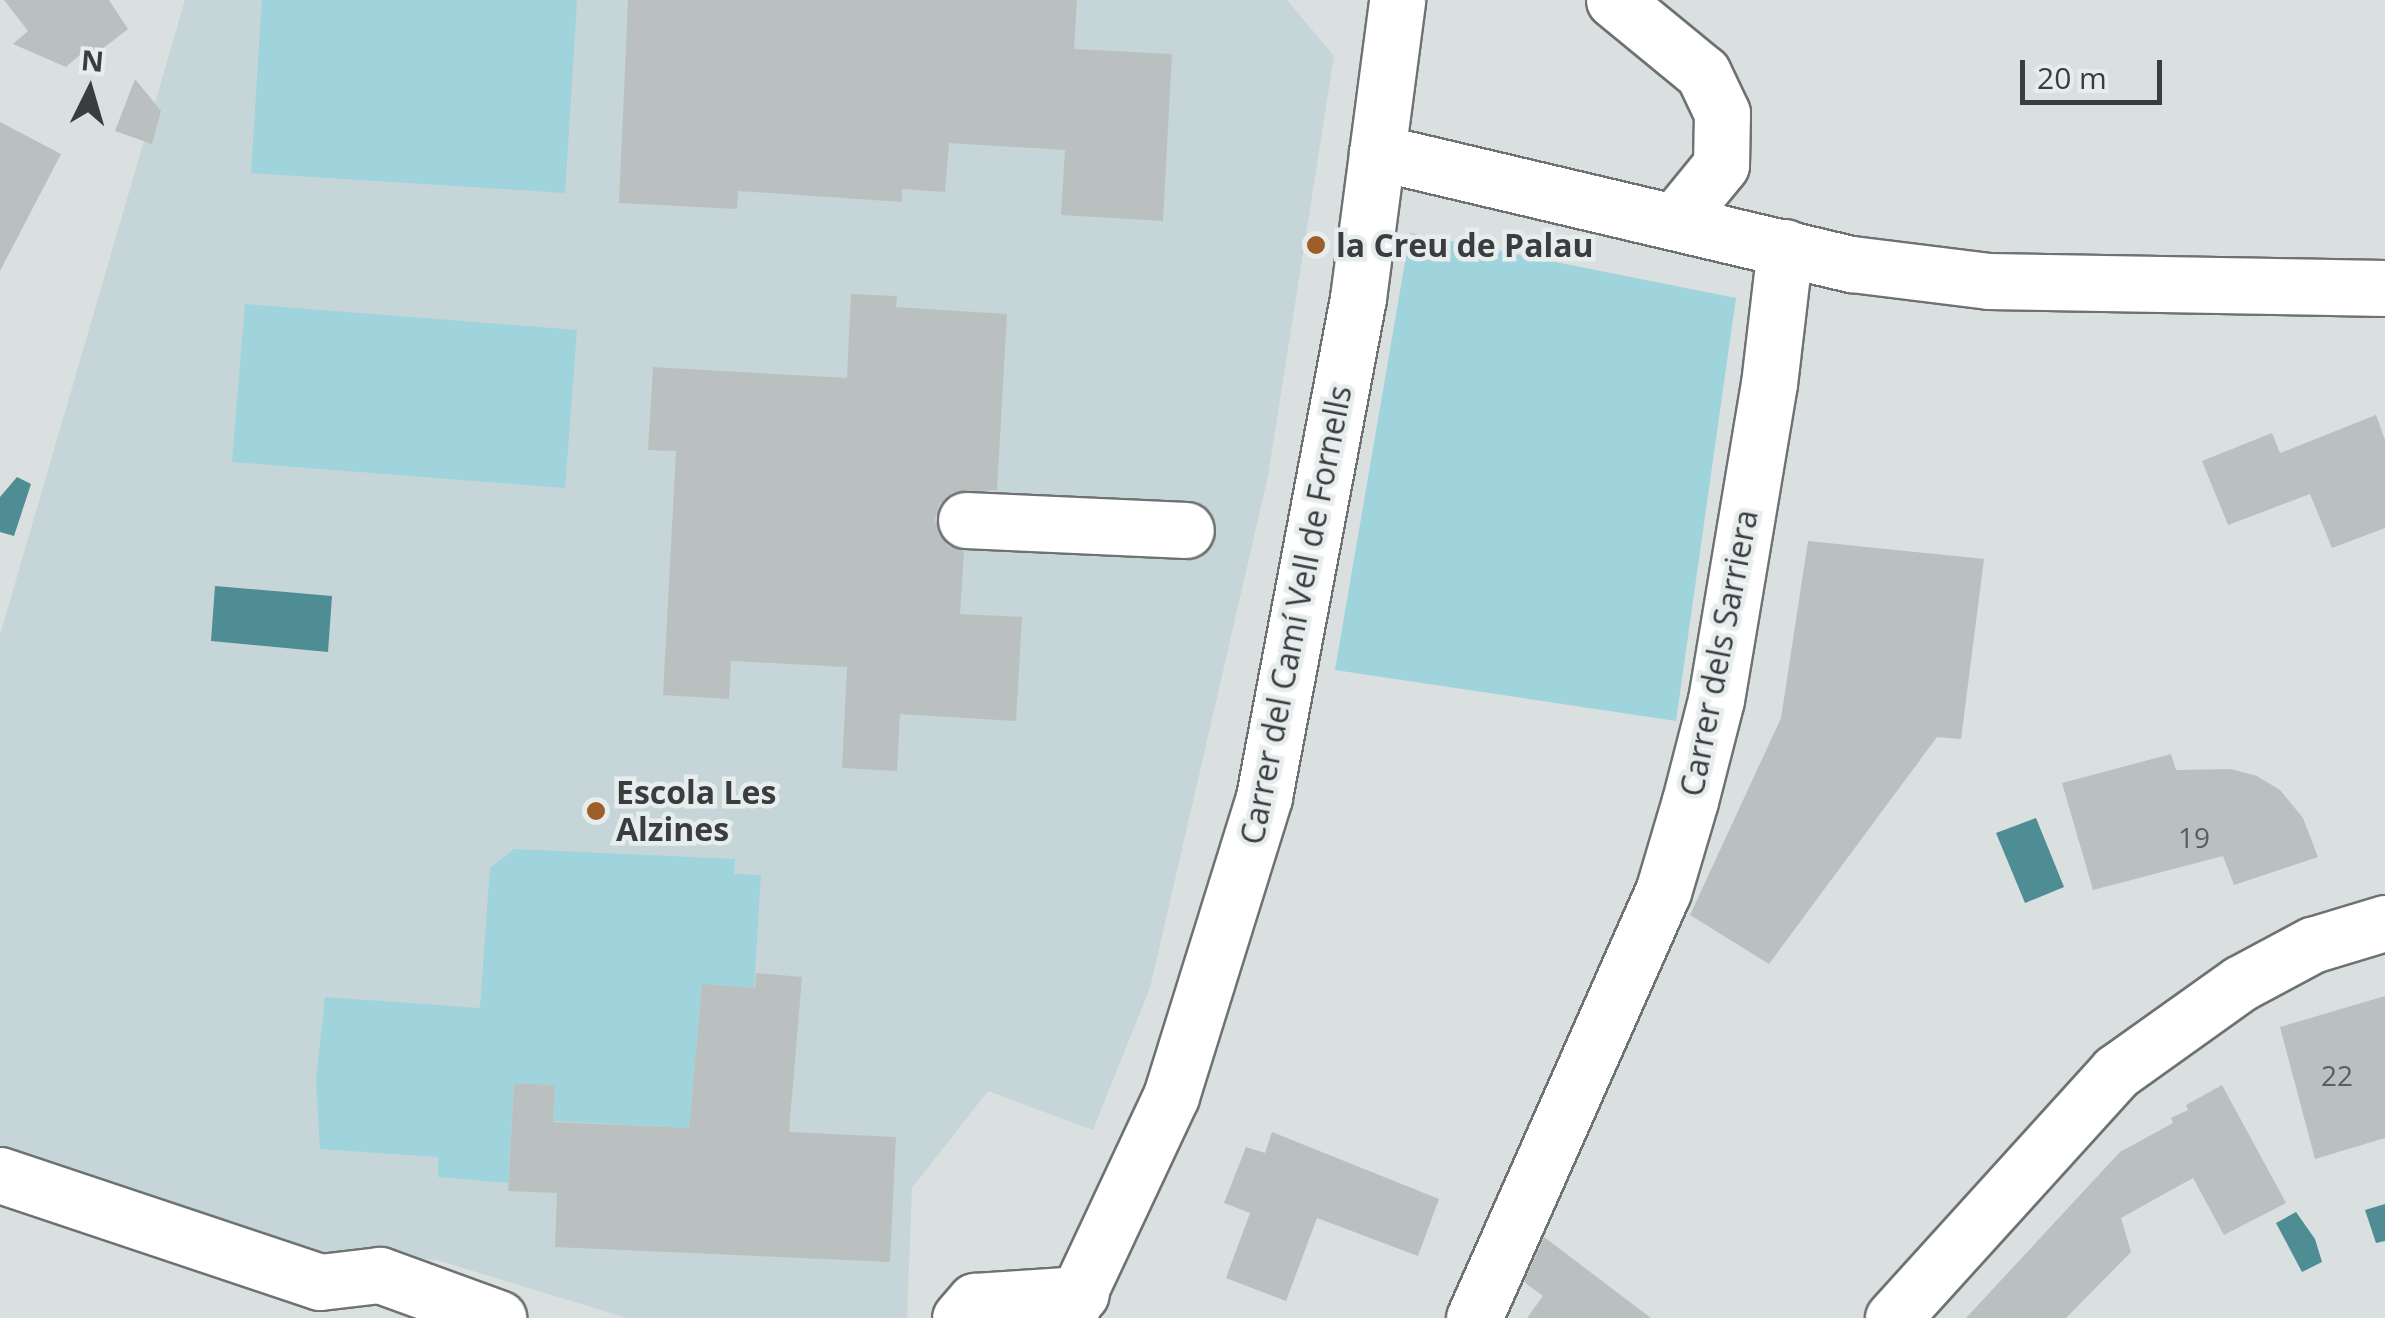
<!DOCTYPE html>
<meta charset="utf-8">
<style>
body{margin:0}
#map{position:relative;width:2385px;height:1318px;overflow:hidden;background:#dadfe0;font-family:"Open Sans",sans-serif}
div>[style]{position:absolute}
.built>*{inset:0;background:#c6d5d7}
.green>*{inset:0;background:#9fd4dc}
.water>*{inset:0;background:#4f8d95}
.building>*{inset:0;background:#bac0c0}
.roads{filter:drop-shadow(2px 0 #6e7273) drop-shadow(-2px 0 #6e7273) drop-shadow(0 2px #6e7273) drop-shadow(0 -2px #6e7273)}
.minor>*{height:55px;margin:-27.5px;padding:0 27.5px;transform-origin:27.5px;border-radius:27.5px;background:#fff}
.dots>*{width:28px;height:28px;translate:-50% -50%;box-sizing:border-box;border:5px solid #e7eced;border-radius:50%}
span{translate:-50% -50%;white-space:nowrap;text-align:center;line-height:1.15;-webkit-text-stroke:9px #e7eced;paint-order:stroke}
.number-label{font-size:28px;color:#5a5e5e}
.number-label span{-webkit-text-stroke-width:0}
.poi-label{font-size:32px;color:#3a3d3d;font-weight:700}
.left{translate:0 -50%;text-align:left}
.street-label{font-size:32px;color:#3a3d3d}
.north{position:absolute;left:40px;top:40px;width:100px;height:100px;-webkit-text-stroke:8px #e7eced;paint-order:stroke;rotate:5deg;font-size:28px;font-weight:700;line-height:40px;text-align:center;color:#3a3d3d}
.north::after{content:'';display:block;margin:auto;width:35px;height:45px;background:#3a3d3d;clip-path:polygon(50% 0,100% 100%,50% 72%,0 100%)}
.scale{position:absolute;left:2020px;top:60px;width:142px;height:45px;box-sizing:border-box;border:5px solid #3a3d3d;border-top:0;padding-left:12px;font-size:30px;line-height:35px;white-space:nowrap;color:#3a3d3d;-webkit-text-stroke:8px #e7eced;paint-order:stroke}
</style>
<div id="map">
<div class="built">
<div style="clip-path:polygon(185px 0,1287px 0,1334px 56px,1268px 476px,1150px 988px,1093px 1130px,988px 1091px,912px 1188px,907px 1318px,627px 1318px,437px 1260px,313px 1253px,0 1165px,0 635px)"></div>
</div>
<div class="green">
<div style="clip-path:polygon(262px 0,577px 0,565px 193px,251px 173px)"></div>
<div style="clip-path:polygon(1410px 233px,1736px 298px,1676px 721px,1335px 670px)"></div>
<div style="clip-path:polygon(245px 304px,577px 330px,565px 488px,232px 462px)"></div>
<div style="clip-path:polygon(514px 849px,735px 859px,734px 874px,761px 875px,754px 988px,702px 985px,689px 1128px,553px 1121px,555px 1085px,514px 1083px,508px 1183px,438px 1177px,438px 1157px,320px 1149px,316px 1079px,325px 997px,480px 1008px,490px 868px)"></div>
</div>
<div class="water">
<div style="clip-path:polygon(17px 477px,31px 484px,14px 536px,0 532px,0 497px)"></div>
<div style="clip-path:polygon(215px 586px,332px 596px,328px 652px,211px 641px)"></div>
<div style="clip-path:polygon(2036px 818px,2064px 887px,2025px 903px,1996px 833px)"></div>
<div style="clip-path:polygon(2385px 1204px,2385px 1241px,2376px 1243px,2365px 1210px)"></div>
<div style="clip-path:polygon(2296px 1212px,2315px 1239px,2322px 1262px,2302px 1272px,2276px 1223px)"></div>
</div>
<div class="building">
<div style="clip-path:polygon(4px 0,109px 0,128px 29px,88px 60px,82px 53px,66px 67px,13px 44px,28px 31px)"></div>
<div style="clip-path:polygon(628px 0,1077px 0,1074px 49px,1172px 54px,1163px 221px,1061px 215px,1065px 150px,949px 143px,945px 192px,902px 189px,902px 202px,738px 191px,737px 209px,619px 203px)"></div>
<div style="clip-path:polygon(135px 79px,161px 111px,152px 144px,115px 131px)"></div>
<div style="clip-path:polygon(0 122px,61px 154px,0 271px)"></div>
<div style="clip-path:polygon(851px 294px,897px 296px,896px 307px,1007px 314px,997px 490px,953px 492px,939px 504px,935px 520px,938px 533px,948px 546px,964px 551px,960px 614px,1022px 617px,1016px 721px,900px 714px,897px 771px,842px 768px,847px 667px,731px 661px,729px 699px,663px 695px,676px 451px,648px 450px,653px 367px,847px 378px)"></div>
<div style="clip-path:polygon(2376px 415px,2385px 440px,2385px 528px,2332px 548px,2310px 494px,2228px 525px,2202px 461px,2272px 433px,2280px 453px)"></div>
<div style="clip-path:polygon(1808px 541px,1984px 559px,1961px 739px,1937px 737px,1769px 964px,1690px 915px,1781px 718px)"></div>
<div style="clip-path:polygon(2171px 754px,2176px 770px,2231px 769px,2257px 776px,2280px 790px,2303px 818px,2318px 857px,2234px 885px,2223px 856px,2093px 890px,2062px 783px)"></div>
<div style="clip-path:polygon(756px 973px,802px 977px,789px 1132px,896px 1137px,890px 1262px,555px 1247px,557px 1193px,508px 1191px,514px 1083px,555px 1085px,553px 1122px,689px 1128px,702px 984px,755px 988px)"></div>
<div style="clip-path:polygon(2385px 996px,2385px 1138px,2315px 1159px,2280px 1027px)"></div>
<div style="clip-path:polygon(2222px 1085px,2286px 1203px,2224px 1235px,2193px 1178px,2121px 1218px,2131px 1252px,2066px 1318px,1966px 1318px,2120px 1152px,2173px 1123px,2171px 1118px,2188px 1110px,2186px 1105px)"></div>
<div style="clip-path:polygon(1272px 1132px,1439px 1199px,1418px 1256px,1317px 1218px,1286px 1301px,1226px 1278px,1250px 1213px,1224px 1203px,1246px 1147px,1265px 1153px)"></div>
<div style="clip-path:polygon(1544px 1237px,1651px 1318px,1527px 1318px,1543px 1296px,1524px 1282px)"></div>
</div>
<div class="roads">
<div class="minor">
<div style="left:1614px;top:0;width:115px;rotate:39.4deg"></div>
<div style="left:1703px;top:73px;width:44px;rotate:64.6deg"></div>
<div style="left:1722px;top:113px;width:52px;rotate:91.1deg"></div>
<div style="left:1721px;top:165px;width:71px;rotate:129.3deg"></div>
<div style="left:1377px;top:152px;width:488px;rotate:13.3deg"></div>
<div style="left:1852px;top:264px;width:138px;rotate:7.1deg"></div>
<div style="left:1989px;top:281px;width:396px;rotate:1deg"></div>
<div style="left:966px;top:520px;width:220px;rotate:2.6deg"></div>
<div style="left:0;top:1175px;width:337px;rotate:18.5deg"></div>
<div style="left:320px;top:1282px;width:60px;rotate:-6.7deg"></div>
<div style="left:380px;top:1275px;width:126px;rotate:20deg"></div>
<div style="left:960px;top:1318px;width:23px;rotate:-49deg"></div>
<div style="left:975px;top:1301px;width:106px;rotate:-3.8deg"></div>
<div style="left:1067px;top:1318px;width:245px;rotate:-64.9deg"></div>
<div style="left:1171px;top:1096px;width:313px;rotate:-72.7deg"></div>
<div style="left:1264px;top:797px;width:508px;rotate:-79.33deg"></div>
<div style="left:1358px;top:298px;width:301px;rotate:-82.5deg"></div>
<div style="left:1474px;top:1318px;width:466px;rotate:-66.1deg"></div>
<div style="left:1663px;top:892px;width:95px;rotate:-73.5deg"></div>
<div style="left:1690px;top:801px;width:104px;rotate:-75.6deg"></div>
<div style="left:1716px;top:700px;width:320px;rotate:-80.5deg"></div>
<div style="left:1769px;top:384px;width:138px;rotate:-83.3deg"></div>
<div style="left:1893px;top:1318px;width:332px;rotate:-47.8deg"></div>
<div style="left:2116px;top:1072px;width:153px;rotate:-35.5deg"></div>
<div style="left:2241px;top:983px;width:81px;rotate:-28.2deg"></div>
<div style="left:2312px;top:945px;width:76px;rotate:-16.8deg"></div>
</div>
</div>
<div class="dots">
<div style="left:1316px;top:245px;background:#9f5e28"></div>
<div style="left:596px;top:811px;background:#9f5e28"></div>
</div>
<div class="number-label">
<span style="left:2194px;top:837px">19</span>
<span style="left:2337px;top:1075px">22</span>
</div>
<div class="poi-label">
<span class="left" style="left:1336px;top:245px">la Creu de Palau</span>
<span class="left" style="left:616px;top:811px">Escola Les<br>Alzines</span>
</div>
<div class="street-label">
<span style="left:1296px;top:615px;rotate:-79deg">Carrer del Camí Vell de Fornells</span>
<span style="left:1719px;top:653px;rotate:-79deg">Carrer dels Sarriera</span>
</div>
<div class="north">N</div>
<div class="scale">20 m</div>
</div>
